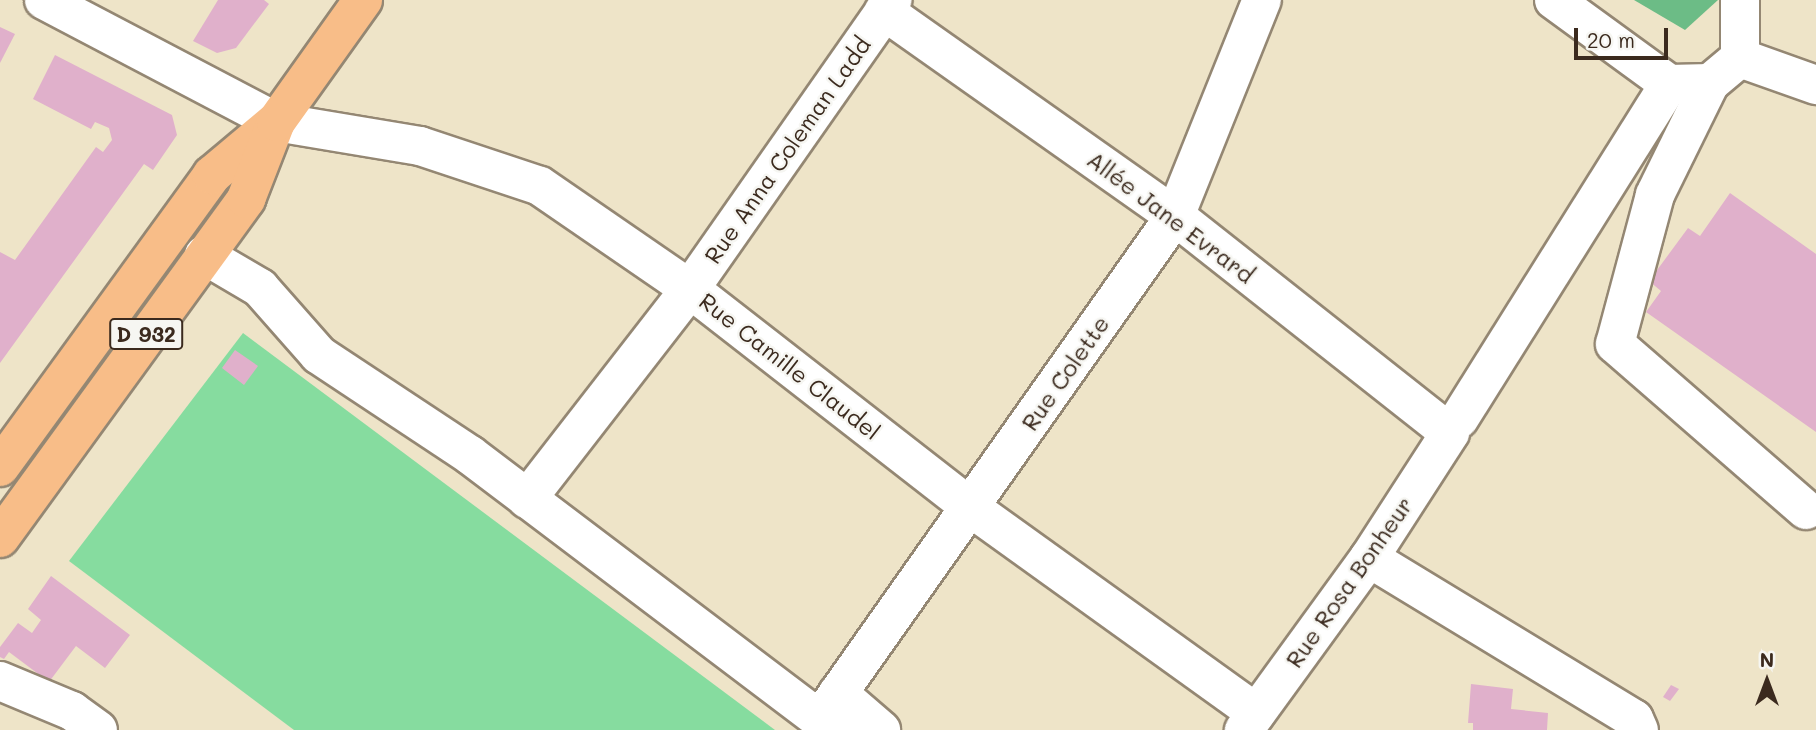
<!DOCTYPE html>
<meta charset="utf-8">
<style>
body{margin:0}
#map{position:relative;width:1816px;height:730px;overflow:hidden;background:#eee4c8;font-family:Mali,sans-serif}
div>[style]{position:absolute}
.green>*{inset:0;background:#86dc9f}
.forest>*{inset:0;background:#6cbc86}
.building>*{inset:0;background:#e0b0cb}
.roads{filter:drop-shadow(2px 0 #948773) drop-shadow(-2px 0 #948773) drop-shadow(0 2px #948773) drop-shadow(0 -2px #948773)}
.minor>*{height:38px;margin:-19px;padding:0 19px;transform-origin:19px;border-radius:19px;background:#fff}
.major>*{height:38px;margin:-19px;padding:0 19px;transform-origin:19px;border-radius:19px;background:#f8bd88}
span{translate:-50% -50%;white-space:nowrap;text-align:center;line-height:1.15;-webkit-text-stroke:5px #f6f6f2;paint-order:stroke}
.shield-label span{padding:2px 5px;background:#f6f6f2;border:2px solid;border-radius:5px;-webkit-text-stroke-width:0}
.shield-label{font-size:21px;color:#3b2a1e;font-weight:700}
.street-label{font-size:23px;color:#3b2a1e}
.north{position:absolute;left:1732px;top:646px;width:70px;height:70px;-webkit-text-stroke:5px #f6f6f2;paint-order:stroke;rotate:0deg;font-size:19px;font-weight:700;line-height:28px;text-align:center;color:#3b2a1e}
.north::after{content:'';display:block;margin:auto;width:24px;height:32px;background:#3b2a1e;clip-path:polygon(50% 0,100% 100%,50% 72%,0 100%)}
.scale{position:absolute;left:1574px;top:28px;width:94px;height:32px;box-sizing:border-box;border:4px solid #3b2a1e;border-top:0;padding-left:9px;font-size:21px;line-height:24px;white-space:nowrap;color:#3b2a1e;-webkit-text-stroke:5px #f6f6f2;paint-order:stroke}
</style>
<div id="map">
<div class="green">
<div style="clip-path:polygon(243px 333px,775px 730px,294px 730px,69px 561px)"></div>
</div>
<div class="forest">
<div style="clip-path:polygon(1634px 0,1718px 0,1685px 30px)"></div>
</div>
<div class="building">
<div style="clip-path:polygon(218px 0,264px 0,269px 4px,236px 48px,217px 53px,193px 41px)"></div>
<div style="clip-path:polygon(0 27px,15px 34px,0 63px)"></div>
<div style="clip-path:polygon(55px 55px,172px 115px,177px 135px,153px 170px,144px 164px,0 363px,0 252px,15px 260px,96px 147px,103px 152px,112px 140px,109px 128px,95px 122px,91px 129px,33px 99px)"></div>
<div style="clip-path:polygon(1730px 193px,1816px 254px,1816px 432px,1646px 312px,1661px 291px,1649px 281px,1688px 228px,1700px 236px)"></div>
<div style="clip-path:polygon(235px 350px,258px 366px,244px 385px,222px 368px)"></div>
<div style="clip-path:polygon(51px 576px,130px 635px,105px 668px,76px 646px,49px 682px,9px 652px,4px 659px,0 657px,0 647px,18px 623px,32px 633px,41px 620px,28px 609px)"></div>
<div style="clip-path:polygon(1471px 684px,1513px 689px,1511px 709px,1548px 713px,1547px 730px,1473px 730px,1473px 723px,1468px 723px)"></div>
<div style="clip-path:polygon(1671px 685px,1679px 689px,1670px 701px,1663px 697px)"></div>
</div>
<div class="roads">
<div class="minor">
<div style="left:44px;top:0;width:262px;rotate:27.7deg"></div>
<div style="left:276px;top:122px;width:146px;rotate:9.5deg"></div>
<div style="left:420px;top:146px;width:126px;rotate:18.4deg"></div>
<div style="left:540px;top:186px;width:182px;rotate:34.5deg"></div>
<div style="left:690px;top:289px;width:356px;rotate:37.9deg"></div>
<div style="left:971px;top:508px;width:351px;rotate:35.7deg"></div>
<div style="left:1554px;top:0;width:142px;rotate:36.1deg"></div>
<div style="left:1669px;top:84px;width:41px;rotate:-1.4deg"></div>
<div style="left:1710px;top:83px;width:39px;rotate:-40deg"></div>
<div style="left:1740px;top:0;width:58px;rotate:90deg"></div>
<div style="left:884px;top:11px;width:356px;rotate:35.2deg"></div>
<div style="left:1175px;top:216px;width:350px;rotate:38.3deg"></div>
<div style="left:1450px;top:433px;width:149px;rotate:122.9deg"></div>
<div style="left:1369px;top:558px;width:213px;rotate:126deg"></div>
<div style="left:1740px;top:58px;width:81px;rotate:19.6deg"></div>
<div style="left:1710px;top:83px;width:125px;rotate:116.2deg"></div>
<div style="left:1655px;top:195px;width:154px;rotate:105deg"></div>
<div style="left:1615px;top:344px;width:253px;rotate:41deg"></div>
<div style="left:204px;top:255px;width:65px;rotate:30.5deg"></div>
<div style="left:260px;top:288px;width:89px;rotate:48.6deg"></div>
<div style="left:319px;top:355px;width:181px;rotate:33.5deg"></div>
<div style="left:470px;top:455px;width:456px;rotate:37.1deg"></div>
<div style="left:1459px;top:419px;width:395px;rotate:-57.9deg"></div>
<div style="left:527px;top:499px;width:266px;rotate:-52.2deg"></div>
<div style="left:690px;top:289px;width:353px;rotate:-55deg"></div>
<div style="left:1369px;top:558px;width:310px;rotate:31.3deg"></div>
<div style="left:1634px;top:719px;width:12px;rotate:66deg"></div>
<div style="left:0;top:681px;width:78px;rotate:22.6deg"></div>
<div style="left:72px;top:711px;width:32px;rotate:36deg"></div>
<div style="left:838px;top:693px;width:57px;rotate:40.7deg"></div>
<div style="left:820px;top:719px;width:616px;rotate:-54.79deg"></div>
<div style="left:1175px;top:216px;width:233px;rotate:-68.1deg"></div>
</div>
<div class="major">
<div style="left:0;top:467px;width:361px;rotate:-54deg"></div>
<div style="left:212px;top:175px;width:81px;rotate:-40deg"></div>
<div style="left:0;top:538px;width:419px;rotate:-54deg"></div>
<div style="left:246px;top:199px;width:83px;rotate:-68.7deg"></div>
<div style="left:276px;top:122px;width:150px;rotate:-54.5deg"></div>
</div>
</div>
<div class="shield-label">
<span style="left:146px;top:334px">D 932</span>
</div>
<div class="street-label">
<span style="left:787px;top:150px;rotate:-55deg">Rue Anna Coleman Ladd</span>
<span style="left:1171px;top:217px;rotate:37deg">Allée Jane Evrard</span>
<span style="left:790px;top:366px;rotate:38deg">Rue Camille Claudel</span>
<span style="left:1065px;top:373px;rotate:-55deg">Rue Colette</span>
<span style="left:1349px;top:582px;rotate:-55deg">Rue Rosa Bonheur</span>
</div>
<div class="north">N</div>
<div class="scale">20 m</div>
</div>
